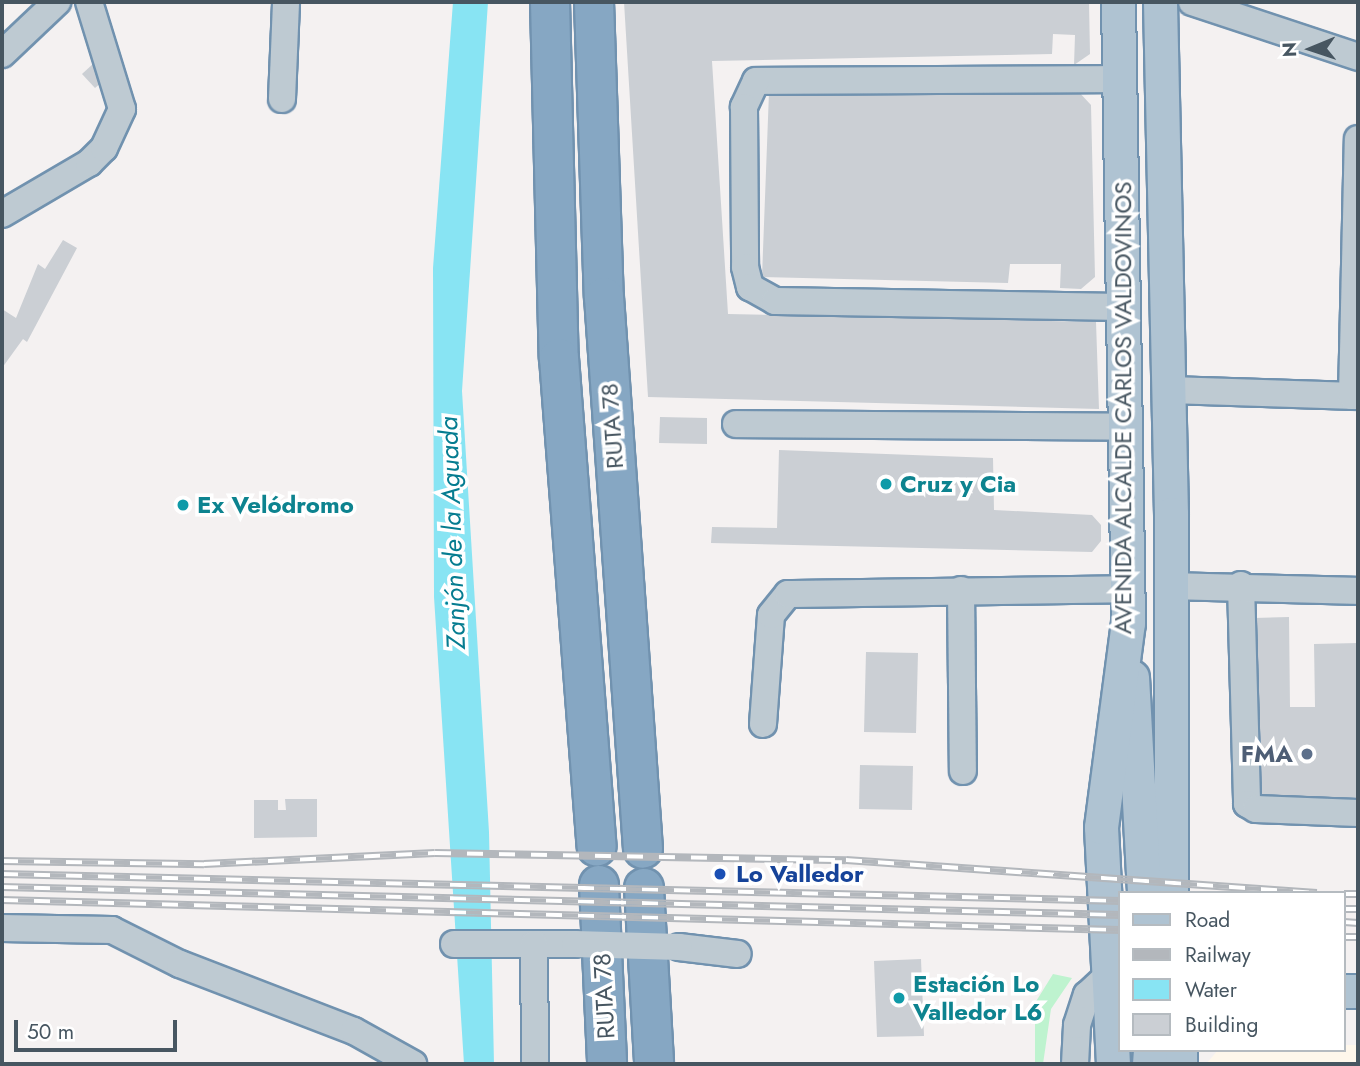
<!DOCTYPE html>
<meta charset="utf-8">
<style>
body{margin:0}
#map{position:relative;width:1360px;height:1066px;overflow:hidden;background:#f4f1f1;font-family:Jost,sans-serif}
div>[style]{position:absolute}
.commercial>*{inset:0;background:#fef7eb}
.green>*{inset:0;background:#bef3cf}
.water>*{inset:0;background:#88e4f3}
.building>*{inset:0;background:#cbcfd4}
.roads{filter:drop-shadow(2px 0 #7192af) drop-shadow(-2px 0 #7192af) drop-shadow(0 2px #7192af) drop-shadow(0 -2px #7192af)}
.minor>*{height:26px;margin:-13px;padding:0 13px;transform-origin:13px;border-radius:13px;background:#becad2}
.major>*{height:33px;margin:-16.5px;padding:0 16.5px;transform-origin:16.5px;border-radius:16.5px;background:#afc3d2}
.highway>*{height:38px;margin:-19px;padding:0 19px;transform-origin:19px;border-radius:19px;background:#86a7c3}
.rail>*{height:8px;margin-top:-4px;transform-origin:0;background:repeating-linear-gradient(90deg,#fff 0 16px,#b3b7bc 0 32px);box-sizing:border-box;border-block:2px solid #b3b7bc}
.minor-bridge>*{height:26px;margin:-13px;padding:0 13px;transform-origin:13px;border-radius:13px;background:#becad2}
.dots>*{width:19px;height:19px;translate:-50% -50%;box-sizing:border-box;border:4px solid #fff;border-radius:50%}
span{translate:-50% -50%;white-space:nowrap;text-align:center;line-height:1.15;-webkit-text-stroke:7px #fff;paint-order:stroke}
.street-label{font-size:24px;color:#475661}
.culture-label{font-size:24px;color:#0d838f;font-weight:700}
.left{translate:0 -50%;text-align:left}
.service-label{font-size:24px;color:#4e5e75;font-weight:700}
.right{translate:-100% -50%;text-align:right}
.transit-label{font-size:24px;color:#164399;font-weight:700}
.water-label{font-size:26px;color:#057c90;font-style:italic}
.frame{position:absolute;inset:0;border:4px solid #475661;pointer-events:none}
.legend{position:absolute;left:1118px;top:891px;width:228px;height:161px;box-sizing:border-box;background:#fff;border:2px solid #b5bbc0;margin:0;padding:9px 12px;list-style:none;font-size:21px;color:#475661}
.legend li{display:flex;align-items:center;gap:14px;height:35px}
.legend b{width:35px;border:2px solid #b5bbc0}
.north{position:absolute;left:1276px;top:14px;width:70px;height:70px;-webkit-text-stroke:5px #fff;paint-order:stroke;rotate:268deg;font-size:19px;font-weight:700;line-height:28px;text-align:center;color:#475661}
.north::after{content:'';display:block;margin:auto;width:24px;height:32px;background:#475661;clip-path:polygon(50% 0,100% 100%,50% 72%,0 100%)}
.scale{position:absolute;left:14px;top:1020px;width:163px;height:32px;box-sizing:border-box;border:4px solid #475661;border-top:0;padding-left:9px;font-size:21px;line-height:24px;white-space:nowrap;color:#475661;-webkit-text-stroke:5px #fff;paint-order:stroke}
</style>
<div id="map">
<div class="commercial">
<div style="clip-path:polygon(1344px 1045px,1358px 1045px,1358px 1064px,1206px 1064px,1218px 1050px,1344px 1050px)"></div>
</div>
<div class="green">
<div style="clip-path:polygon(1053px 974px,1072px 978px,1051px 1009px,1043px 1064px,1035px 1064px,1035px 1003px)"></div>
</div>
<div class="water">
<div style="clip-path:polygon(453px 2px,488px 2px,462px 391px,489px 832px,494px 1064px,464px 1064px,434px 597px,433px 268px)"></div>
</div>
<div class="building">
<div style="clip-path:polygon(624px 2px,1089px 2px,1090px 54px,1074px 65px,1075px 35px,1053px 34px,1052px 54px,712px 61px,728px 314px,1096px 322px,1099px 409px,648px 397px)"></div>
<div style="clip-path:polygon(94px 63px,102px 82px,95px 88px,82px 74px)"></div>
<div style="clip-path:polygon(1077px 90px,1091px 105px,1095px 277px,1081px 289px,1060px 288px,1061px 264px,1010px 264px,1008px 283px,762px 277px,769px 92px)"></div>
<div style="clip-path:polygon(63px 240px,77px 248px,27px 342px,23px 339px,2px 368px,2px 309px,16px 318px,38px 264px,45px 269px)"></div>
<div style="clip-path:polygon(660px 417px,707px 418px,707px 444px,659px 443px)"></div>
<div style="clip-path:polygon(779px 450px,993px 458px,994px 510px,1092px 515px,1101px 525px,1101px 541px,1092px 552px,711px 543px,712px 527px,777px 528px)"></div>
<div style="clip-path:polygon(1289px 617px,1290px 707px,1315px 707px,1314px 644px,1358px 643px,1358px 802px,1256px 803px,1254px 618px)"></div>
<div style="clip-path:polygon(866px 652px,918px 653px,916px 733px,864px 732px)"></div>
<div style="clip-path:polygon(860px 765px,913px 766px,912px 810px,859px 809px)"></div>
<div style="clip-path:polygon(285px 799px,317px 799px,317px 837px,254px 838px,254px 800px,278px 800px,278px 810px,286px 810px)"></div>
<div style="clip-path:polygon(921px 959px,924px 1036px,877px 1037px,874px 961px)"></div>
</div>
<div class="roads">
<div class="minor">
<div style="left:1192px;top:2px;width:175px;rotate:18.3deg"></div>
<div style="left:2px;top:54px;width:76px;rotate:-43.4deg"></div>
<div style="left:1119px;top:79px;width:363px;rotate:179.7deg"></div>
<div style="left:756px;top:81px;width:29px;rotate:115deg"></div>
<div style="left:744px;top:107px;width:160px;rotate:89.6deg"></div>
<div style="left:745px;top:267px;width:21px;rotate:76deg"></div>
<div style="left:750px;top:287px;width:29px;rotate:29deg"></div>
<div style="left:775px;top:301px;width:348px;rotate:1deg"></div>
<div style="left:282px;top:99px;width:97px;rotate:-87.6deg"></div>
<div style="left:2px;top:214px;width:101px;rotate:-30.4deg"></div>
<div style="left:89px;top:163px;width:21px;rotate:-45deg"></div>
<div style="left:104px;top:148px;width:43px;rotate:-65.2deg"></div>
<div style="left:122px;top:109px;width:112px;rotate:-107.1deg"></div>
<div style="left:1167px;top:390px;width:191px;rotate:1.8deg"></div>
<div style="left:1352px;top:396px;width:257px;rotate:-88.7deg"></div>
<div style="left:736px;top:424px;width:388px;rotate:0.4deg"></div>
<div style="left:1241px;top:585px;width:219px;rotate:88.4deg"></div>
<div style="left:1247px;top:804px;width:10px;rotate:29deg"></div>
<div style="left:1256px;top:809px;width:101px;rotate:2.3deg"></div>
<div style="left:1172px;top:586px;width:186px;rotate:1.5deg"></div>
<div style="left:961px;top:590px;width:181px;rotate:89.4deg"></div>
<div style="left:763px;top:724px;width:109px;rotate:-85.8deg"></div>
<div style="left:771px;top:615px;width:27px;rotate:-51deg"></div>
<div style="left:788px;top:594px;width:340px;rotate:-0.8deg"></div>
<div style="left:2px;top:928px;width:110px;rotate:1deg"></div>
<div style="left:112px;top:930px;width:76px;rotate:26.6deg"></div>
<div style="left:180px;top:964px;width:186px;rotate:21.1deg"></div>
<div style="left:354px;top:1031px;width:68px;rotate:29.2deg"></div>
<div style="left:454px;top:944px;width:121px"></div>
<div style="left:534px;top:944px;width:120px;rotate:89.5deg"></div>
<div style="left:679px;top:947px;width:59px;rotate:6.8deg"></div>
<div style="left:1075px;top:1064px;width:39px;rotate:-87deg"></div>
<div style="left:1077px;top:1025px;width:32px;rotate:-72deg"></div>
<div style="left:1087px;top:995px;width:26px;rotate:-43deg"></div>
</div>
<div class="major">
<div style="left:1160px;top:2px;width:512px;rotate:88.77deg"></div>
<div style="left:1171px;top:514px;width:379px;rotate:90deg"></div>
<div style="left:1132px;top:677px;width:216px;rotate:86.8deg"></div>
<div style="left:1344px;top:991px;width:14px"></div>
<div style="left:1180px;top:1050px;width:14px;rotate:90deg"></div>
<div style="left:1113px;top:1064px;width:237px;rotate:-92.9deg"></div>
<div style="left:1101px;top:827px;width:206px;rotate:-82.5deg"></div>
<div style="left:1128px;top:623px;width:621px;rotate:-90.92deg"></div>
<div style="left:1149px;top:1064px;width:14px;rotate:-86deg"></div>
</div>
<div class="highway">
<div style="left:550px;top:2px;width:356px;rotate:88.6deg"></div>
<div style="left:559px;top:358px;width:490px;rotate:85.6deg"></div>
<div style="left:594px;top:2px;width:295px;rotate:88.1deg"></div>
<div style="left:604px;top:297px;width:553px;rotate:85.96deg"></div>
<div style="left:599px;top:885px;width:179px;rotate:87.4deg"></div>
<div style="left:644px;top:888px;width:176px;rotate:86.7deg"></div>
</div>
</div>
<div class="rail">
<div style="left:2px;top:861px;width:202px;rotate:0.9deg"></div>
<div style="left:204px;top:864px;width:231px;rotate:-2.7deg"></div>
<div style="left:435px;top:853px;width:411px;rotate:1deg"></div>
<div style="left:846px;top:860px;width:472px;rotate:4deg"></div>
<div style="left:2px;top:874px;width:1118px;rotate:1.38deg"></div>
<div style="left:2px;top:887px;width:1118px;rotate:1.43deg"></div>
<div style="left:1344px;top:894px;width:14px"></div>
<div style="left:2px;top:900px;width:1118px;rotate:1.54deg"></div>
<div style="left:1344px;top:909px;width:14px"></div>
<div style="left:1344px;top:922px;width:14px;rotate:4deg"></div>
<div style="left:1344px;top:937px;width:14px"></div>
</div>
<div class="minor-bridge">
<div style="left:575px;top:944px;width:104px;rotate:1.7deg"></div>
</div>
<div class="dots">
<div style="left:886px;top:484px;background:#0f9aa8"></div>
<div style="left:183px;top:505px;background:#0f9aa8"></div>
<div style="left:1307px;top:754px;background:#5c6f8a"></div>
<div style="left:720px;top:874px;background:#1a4fb4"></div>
<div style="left:899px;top:998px;background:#0f9aa8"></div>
</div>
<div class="street-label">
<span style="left:1123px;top:408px;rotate:-90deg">AVENIDA ALCALDE CARLOS VALDOVINOS</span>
<span style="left:612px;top:426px;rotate:-94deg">RUTA 78</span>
<span style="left:604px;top:996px;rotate:-93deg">RUTA 78</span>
</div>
<div class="culture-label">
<span class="left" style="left:900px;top:484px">Cruz y Cia</span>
<span class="left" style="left:197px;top:505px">Ex Velódromo</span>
<span class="left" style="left:913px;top:998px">Estación Lo<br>Valledor L6</span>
</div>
<div class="service-label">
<span class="right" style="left:1293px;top:754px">FMA</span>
</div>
<div class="transit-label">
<span class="left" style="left:736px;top:874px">Lo Valledor</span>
</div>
<div class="water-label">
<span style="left:453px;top:533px;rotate:-92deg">Zanjón de la Aguada</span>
</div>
<div class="frame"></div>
<ul class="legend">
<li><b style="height:9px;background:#afc3d2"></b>Road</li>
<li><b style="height:9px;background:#b3b7bc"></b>Railway</li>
<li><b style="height:19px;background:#88e4f3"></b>Water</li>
<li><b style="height:19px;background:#cbcfd4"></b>Building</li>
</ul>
<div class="north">N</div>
<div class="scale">50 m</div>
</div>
